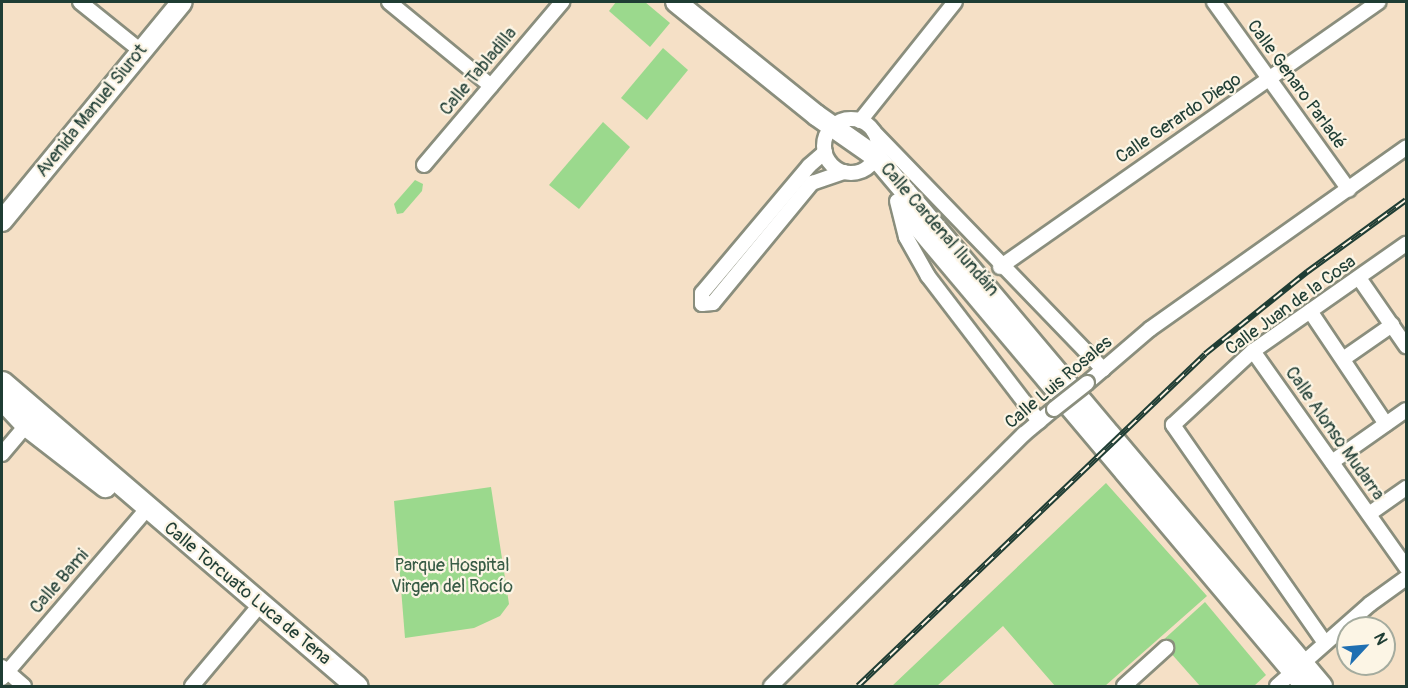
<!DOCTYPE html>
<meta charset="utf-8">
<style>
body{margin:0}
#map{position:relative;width:1408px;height:688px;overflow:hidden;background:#f5e0c6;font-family:Pangolin,sans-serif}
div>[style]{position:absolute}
.green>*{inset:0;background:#9bd98d}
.roads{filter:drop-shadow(2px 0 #8a8e7d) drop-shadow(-2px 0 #8a8e7d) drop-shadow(0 2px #8a8e7d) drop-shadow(0 -2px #8a8e7d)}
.street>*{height:14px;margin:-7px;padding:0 7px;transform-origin:7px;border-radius:7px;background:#fff}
.street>.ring{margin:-7px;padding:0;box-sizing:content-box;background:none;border:14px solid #fff;border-radius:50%}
.secondary>*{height:20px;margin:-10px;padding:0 10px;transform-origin:10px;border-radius:10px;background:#fff}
.primary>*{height:21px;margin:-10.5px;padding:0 10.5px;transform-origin:10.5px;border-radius:10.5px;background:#fff}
.rail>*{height:6px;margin-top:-3px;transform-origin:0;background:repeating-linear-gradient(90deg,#fcf5e5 0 11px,#1f3d34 0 22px);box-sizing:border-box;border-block:2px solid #1f3d34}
.bridges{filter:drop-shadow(2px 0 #8a8e7d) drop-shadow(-2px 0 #8a8e7d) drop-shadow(0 2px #8a8e7d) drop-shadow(0 -2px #8a8e7d)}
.street-bridge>*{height:14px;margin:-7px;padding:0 7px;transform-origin:7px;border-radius:7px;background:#fff}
span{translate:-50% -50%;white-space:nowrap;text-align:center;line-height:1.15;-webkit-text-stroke:4.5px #fcf5e5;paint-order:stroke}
.street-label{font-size:18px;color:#1f3d34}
.park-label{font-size:18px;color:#385c46}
.frame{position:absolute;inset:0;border:3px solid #1f3d34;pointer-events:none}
.north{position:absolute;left:1336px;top:616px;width:60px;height:60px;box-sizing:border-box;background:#fcf5e5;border:2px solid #a4ab9e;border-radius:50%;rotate:64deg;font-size:16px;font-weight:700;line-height:24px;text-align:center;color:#1f3d34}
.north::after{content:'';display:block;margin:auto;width:21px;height:27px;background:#1f6fb2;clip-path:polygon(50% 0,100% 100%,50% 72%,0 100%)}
</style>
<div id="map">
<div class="green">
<div style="clip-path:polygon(616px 2px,645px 2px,670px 23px,650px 47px,609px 11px)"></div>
<div style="clip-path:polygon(663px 48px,688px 70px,647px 120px,621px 98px)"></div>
<div style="clip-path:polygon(603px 122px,630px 147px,579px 209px,549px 185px)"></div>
<div style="clip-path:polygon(415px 180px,423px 184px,422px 191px,403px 213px,397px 214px,394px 204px)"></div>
<div style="clip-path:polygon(1106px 483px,1207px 596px,1105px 686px,1055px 686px,1003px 626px,937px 686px,892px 686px)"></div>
<div style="clip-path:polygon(491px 487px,509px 604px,500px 616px,474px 628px,405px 638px,394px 501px)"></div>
<div style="clip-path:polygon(1205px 602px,1266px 675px,1254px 686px,1200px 686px,1161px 642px)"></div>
</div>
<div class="roads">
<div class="street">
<div style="left:80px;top:2px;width:78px;rotate:38.8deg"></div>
<div style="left:389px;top:2px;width:132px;rotate:39.5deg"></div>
<div style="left:1214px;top:2px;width:231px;rotate:54.3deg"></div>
<div class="ring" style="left:824px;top:119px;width:40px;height:40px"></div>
<div style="left:860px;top:121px;width:152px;rotate:-51.4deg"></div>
<div style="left:874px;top:132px;width:330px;rotate:46deg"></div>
<div style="left:825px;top:152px;width:21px;rotate:139deg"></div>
<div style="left:809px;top:166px;width:166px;rotate:130.1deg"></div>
<div style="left:702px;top:293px;width:11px;rotate:90deg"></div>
<div style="left:702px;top:304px;width:11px;rotate:-5deg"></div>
<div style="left:713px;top:303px;width:156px;rotate:-50.5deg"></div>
<div style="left:812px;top:183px;width:34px;rotate:-19deg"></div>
<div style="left:424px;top:165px;width:214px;rotate:-49.7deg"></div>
<div style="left:897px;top:201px;width:37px;rotate:76deg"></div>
<div style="left:906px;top:237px;width:45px;rotate:60.6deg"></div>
<div style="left:928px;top:276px;width:183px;rotate:52.6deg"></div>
<div style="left:1000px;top:267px;width:462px;rotate:-35deg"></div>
<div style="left:1359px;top:278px;width:83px;rotate:55.3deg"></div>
<div style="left:1310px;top:311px;width:136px;rotate:56.1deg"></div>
<div style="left:1253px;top:351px;width:265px;rotate:54.7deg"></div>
<div style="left:1343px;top:359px;width:60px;rotate:-34.8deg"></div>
<div style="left:1087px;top:383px;width:83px;rotate:-40.6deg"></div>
<div style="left:1150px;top:329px;width:314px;rotate:-35.3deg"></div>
<div style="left:2px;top:454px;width:38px;rotate:-50deg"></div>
<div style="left:1332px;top:462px;width:90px;rotate:-35.1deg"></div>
<div style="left:1369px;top:514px;width:45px;rotate:-35.1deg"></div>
<div style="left:1325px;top:643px;width:266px;rotate:-124.9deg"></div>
<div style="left:1173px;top:425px;width:109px;rotate:-42.8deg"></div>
<div style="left:1253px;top:351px;width:187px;rotate:-35deg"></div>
<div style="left:2px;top:667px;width:29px;rotate:41deg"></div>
<div style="left:2px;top:678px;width:221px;rotate:-49.4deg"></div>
<div style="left:192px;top:686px;width:106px;rotate:-50deg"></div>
<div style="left:771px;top:686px;width:357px;rotate:-44.9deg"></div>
<div style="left:1024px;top:434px;width:39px;rotate:-40deg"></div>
<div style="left:1124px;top:686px;width:57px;rotate:-42.1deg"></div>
<div style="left:1277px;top:686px;width:124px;rotate:-41.4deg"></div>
<div style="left:1370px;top:604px;width:44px;rotate:-35.8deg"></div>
</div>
<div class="secondary">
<div style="left:676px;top:2px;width:180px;rotate:38.9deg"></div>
<div style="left:816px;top:115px;width:73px;rotate:35deg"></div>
<div style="left:876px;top:157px;width:692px;rotate:49.87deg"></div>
<div style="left:907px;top:213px;width:618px;rotate:49.92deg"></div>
<div style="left:2px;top:221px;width:283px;rotate:-50.6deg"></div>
</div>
<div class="primary">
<div style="left:2px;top:382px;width:467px;rotate:40.6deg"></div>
<div style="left:2px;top:399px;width:35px;rotate:47deg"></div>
<div style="left:26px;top:425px;width:100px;rotate:37.7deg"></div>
</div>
</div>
<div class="rail">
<div style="left:858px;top:686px;width:480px;rotate:-43.7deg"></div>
<div style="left:1205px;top:354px;width:131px;rotate:-38.8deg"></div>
<div style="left:1307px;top:272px;width:122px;rotate:-36deg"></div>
</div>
<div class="bridges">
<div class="street-bridge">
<div style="left:1054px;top:409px;width:42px;rotate:-38.2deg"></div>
</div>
</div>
<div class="street-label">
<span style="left:479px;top:72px;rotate:-50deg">Calle Tabladilla</span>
<span style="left:1296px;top:85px;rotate:54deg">Calle Genaro Parladé</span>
<span style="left:92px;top:111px;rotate:-51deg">Avenida Manuel Siurot</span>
<span style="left:1179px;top:119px;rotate:-34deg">Calle Gerardo Diego</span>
<span style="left:939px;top:230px;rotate:49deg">Calle Cardenal Ilundáin</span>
<span style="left:1291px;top:306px;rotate:-36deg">Calle Juan de la Cosa</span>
<span style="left:1059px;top:383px;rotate:-40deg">Calle Luis Rosales</span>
<span style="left:1334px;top:434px;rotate:55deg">Calle Alonso Mudarra</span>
<span style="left:60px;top:582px;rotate:-49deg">Calle Bami</span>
<span style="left:247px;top:594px;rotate:40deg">Calle Torcuato Luca de Tena</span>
</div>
<div class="park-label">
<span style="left:452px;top:577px">Parque Hospital<br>Virgen del Rocío</span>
</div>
<div class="frame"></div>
<div class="north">N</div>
</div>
